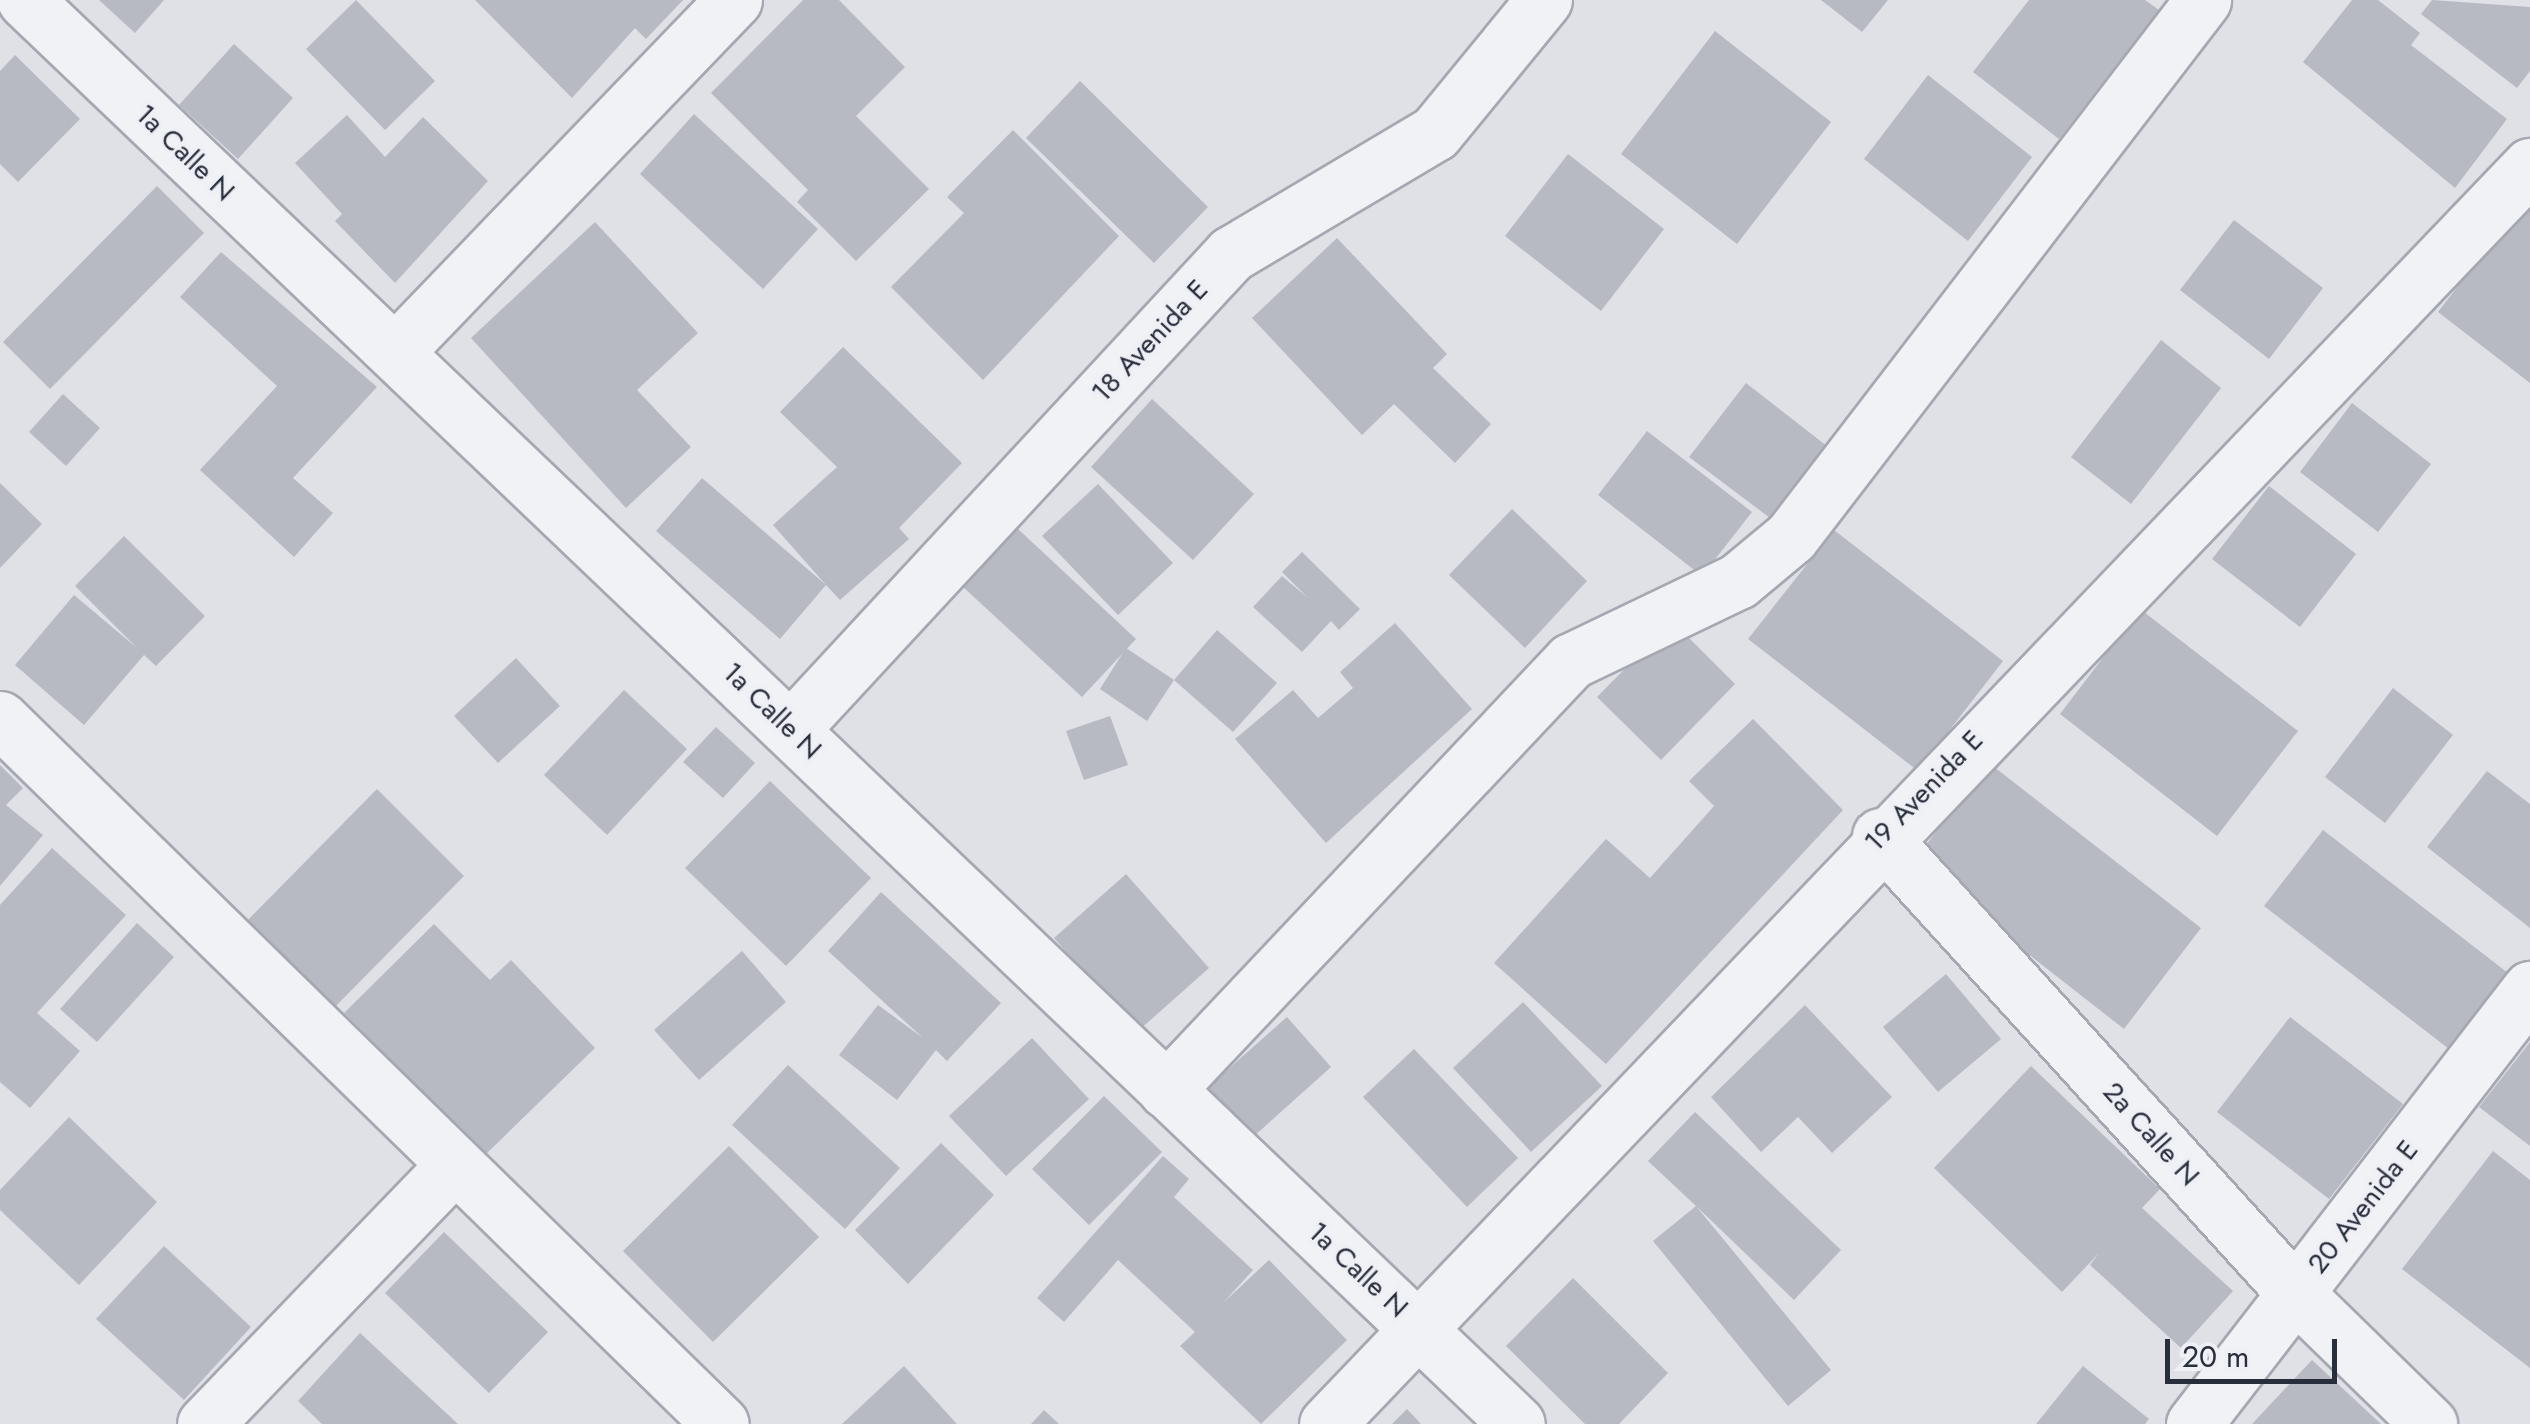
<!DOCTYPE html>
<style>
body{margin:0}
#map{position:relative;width:2530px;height:1424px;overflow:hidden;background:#dfe1e7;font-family:Jost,sans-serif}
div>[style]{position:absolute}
.building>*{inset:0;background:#b7bac3}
.roads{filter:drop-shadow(2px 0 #a5a8b1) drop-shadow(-2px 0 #a5a8b1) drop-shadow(0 2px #a5a8b1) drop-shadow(0 -2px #a5a8b1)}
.street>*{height:55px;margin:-27.5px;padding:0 27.5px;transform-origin:27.5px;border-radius:27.5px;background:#f1f2f6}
span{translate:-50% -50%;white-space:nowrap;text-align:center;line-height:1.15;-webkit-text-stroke:8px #eef0f5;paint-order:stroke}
.street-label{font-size:28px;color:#292e3d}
.scale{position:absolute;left:2165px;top:1339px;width:172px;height:45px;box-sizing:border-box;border:5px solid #292e3d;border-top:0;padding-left:12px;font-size:30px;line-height:35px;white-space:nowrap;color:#292e3d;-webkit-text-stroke:8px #eef0f5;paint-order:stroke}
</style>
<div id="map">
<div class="building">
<div style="clip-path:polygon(99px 0,164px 0,135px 33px)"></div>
<div style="clip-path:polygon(356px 0,435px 81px,385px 130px,306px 49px)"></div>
<div style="clip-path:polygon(475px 0,683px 0,646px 39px,635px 28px,572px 98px)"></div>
<div style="clip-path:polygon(803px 0,839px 0,905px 67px,856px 116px,929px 189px,856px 261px,797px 202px,808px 190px,711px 93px)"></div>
<div style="clip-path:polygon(1821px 0,1888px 0,1862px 32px)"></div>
<div style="clip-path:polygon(2029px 0,2145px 0,2159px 10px,2059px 139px,1973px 72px)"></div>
<div style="clip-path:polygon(2352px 0,2378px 0,2420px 33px,2411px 45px,2507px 119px,2455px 188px,2303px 62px)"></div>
<div style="clip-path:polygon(2432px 0,2530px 7px,2530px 71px,2517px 88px,2421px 14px)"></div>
<div style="clip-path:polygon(1715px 31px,1831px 122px,1737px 244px,1621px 154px)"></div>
<div style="clip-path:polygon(234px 44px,293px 98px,238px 159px,179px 105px)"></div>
<div style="clip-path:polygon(15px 55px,80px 119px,18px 182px,0 164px,0 71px)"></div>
<div style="clip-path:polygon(1928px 75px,2032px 157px,1968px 241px,1864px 159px)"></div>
<div style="clip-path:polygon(1080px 81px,1208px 207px,1154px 263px,1026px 138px)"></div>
<div style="clip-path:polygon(694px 114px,818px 229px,763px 289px,640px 174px)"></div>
<div style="clip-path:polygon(347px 115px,385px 157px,423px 117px,488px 181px,395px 283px,335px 221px,342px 214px,295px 163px)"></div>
<div style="clip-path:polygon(1013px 130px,1119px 236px,983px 380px,891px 287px,964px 213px,947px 197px)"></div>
<div style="clip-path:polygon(1568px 154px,1664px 229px,1601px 311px,1505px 236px)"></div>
<div style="clip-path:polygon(157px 186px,204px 233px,50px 389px,3px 342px)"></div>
<div style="clip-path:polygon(2521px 204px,2530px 211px,2530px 383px,2438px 312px)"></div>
<div style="clip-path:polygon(2234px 220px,2323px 288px,2269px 359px,2180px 290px)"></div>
<div style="clip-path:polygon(595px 222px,698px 333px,637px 390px,691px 447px,626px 508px,471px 338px)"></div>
<div style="clip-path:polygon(1337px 238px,1447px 354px,1433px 368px,1491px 424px,1455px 463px,1394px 404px,1362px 435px,1252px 318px)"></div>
<div style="clip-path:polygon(221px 252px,377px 387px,293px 478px,333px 513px,294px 557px,200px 470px,277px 386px,180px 297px)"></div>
<div style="clip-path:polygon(2161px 340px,2221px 388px,2131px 504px,2071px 457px)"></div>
<div style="clip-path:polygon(843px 347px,962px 463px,899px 528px,909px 539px,840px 600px,826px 585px,780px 639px,656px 531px,702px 478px,826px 585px,773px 525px,837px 467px,780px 412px)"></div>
<div style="clip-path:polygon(1746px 383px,1841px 457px,1786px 530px,1689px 457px)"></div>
<div style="clip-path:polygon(63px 394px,100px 428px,66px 466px,29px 432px)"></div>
<div style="clip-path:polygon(1152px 399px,1254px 494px,1193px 560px,1091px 467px)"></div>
<div style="clip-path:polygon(2352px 403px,2431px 464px,2378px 532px,2300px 472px)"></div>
<div style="clip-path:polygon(1647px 431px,1752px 512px,1702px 576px,1598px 495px)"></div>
<div style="clip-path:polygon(0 483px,42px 524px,0 568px)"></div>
<div style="clip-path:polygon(1098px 484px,1173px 563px,1118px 615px,1042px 536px)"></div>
<div style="clip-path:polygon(2269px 486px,2356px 554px,2300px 627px,2212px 559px)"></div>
<div style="clip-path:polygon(1512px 509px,1587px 581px,1525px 648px,1449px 575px)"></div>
<div style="clip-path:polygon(1017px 528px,1136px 639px,1082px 697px,963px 587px)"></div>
<div style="clip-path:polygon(1834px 530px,2003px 661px,1918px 771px,1748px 639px)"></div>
<div style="clip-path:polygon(124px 536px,205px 616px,156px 666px,144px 655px,84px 725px,15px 665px,74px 595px,137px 648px,75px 586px)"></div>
<div style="clip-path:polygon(1302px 552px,1360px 609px,1339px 630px,1331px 621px,1302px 652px,1253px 607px,1282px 576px,1308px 598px,1282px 572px)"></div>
<div style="clip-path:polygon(2140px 609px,2298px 731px,2217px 836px,2060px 714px)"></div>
<div style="clip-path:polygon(1672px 621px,1735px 684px,1661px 760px,1597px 697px)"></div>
<div style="clip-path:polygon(1395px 623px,1472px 709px,1326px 843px,1235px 739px,1293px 690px,1318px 718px,1353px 688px,1340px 672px)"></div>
<div style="clip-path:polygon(1217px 630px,1277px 683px,1233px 732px,1174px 680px)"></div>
<div style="clip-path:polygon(1126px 648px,1174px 680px,1147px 721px,1100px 689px)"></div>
<div style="clip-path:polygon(516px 658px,560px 706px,498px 763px,454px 716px)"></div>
<div style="clip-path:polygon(2393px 688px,2453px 735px,2385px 823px,2325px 777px)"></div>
<div style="clip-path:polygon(624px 690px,687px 749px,607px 835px,544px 775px)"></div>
<div style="clip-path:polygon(1110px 716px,1128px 765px,1084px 780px,1066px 731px)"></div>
<div style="clip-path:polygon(1753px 719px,1843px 810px,1606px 1064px,1494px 963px,1606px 839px,1650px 878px,1714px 806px,1689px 781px)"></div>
<div style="clip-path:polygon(716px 727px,755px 763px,723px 798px,683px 762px)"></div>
<div style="clip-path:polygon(1989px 763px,2201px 928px,2124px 1029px,1912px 863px)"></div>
<div style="clip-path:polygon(0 765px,23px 788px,6px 805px,43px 835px,0 886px)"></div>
<div style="clip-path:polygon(2487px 771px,2530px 804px,2530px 928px,2427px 847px)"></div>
<div style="clip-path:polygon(770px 781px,871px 878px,786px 966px,685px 868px)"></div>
<div style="clip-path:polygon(377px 789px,464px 876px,327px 1015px,240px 928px)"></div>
<div style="clip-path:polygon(2323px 830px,2508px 973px,2449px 1049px,2264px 906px)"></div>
<div style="clip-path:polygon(52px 848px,126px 915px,37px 1013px,80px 1051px,30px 1108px,0 1082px,0 905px)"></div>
<div style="clip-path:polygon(1126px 874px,1209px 968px,1137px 1032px,1054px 938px)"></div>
<div style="clip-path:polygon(881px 892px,1001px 1003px,947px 1061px,936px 1050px,897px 1100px,839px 1055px,878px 1005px,923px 1038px,828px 951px)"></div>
<div style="clip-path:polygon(137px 923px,174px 957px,97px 1042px,60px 1009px)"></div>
<div style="clip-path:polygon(434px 924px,490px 980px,511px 960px,595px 1048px,486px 1154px,344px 1013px)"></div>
<div style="clip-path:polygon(742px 951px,786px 1002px,699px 1080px,654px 1030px)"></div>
<div style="clip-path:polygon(1946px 974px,2001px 1039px,1938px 1092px,1883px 1027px)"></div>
<div style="clip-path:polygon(1523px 1002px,1602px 1086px,1531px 1152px,1453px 1068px)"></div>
<div style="clip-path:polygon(1805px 1005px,1892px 1097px,1832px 1153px,1798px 1117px,1761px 1152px,1711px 1097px)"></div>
<div style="clip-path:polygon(1287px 1017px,1331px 1067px,1253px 1137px,1208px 1087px)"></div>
<div style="clip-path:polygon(2290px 1017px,2403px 1104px,2329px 1199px,2217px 1112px)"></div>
<div style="clip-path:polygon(1032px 1038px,1089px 1099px,1006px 1176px,949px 1116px)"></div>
<div style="clip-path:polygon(2530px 1042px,2530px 1146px,2479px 1107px)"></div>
<div style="clip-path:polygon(1414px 1049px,1518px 1158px,1467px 1207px,1363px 1097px)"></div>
<div style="clip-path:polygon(788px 1065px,900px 1168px,845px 1229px,732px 1125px)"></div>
<div style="clip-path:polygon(2031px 1066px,2160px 1189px,2142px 1208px,2233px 1291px,2181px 1348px,2090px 1265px,2099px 1253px,2062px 1292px,1934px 1168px)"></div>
<div style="clip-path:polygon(1104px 1096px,1162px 1152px,1089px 1225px,1032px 1169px)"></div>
<div style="clip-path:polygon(1695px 1112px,1841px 1250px,1794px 1300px,1696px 1206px,1831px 1370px,1788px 1406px,1653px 1241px,1696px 1206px,1648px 1161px)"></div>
<div style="clip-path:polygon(69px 1117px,157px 1202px,79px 1285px,0 1210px,0 1190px)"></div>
<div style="clip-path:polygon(941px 1143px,994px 1195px,908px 1284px,855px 1230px)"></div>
<div style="clip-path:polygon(729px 1146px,819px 1237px,713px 1342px,623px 1251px)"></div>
<div style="clip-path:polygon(2493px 1151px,2530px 1180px,2530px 1368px,2402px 1269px)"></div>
<div style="clip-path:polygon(1163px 1156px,1189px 1179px,1174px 1197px,1253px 1270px,1223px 1303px,1269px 1260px,1347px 1340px,1261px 1424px,1180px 1346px,1195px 1332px,1118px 1260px,1064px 1322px,1037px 1298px)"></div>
<div style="clip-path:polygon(444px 1232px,548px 1332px,489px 1393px,385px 1293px)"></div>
<div style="clip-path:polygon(164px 1246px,251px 1327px,184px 1400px,96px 1319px)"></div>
<div style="clip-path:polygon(1573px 1278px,1668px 1373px,1619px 1424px,1585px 1424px,1506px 1346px)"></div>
<div style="clip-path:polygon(360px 1333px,458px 1424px,322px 1424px,298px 1401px)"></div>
<div style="clip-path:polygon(2312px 1360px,2381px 1424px,2252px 1424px)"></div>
<div style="clip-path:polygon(904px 1366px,957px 1424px,842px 1424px)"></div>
<div style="clip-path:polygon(2083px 1366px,2149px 1419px,2145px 1424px,2036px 1424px)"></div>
<div style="clip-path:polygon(1407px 1409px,1421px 1424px,1392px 1424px)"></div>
<div style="clip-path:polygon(1044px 1410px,1059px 1424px,1031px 1424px)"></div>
</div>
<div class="roads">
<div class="street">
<div style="left:25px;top:0;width:2062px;rotate:43.66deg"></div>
<div style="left:395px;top:352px;width:489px;rotate:-46.1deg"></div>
<div style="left:0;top:719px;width:1008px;rotate:44.36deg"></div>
<div style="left:791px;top:729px;width:647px;rotate:-47.19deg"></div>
<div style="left:1231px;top:254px;width:237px;rotate:-30.7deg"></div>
<div style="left:1435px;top:133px;width:172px;rotate:-50.7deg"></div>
<div style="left:1880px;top:836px;width:619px;rotate:47.75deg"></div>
<div style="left:2296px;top:1294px;width:186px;rotate:44.3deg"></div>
<div style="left:1166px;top:1090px;width:590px;rotate:-46.65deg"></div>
<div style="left:1571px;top:661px;width:185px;rotate:-25.6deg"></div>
<div style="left:1738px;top:581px;width:69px;rotate:-39.7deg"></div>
<div style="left:1791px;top:537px;width:677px;rotate:-52.5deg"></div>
<div style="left:205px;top:1424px;width:356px;rotate:-46.1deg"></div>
<div style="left:1327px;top:1424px;width:1741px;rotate:-46.28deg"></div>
<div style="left:2194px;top:1424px;width:550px;rotate:-52.32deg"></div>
</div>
</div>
<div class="street-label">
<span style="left:185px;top:153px;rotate:44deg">1a Calle N</span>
<span style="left:1150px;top:341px;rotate:-47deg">18 Avenida E</span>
<span style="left:772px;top:711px;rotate:44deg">1a Calle N</span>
<span style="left:1924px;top:791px;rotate:-46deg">19 Avenida E</span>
<span style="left:2151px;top:1134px;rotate:48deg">2a Calle N</span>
<span style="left:2363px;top:1207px;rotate:-52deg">20 Avenida E</span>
<span style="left:1358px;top:1270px;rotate:43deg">1a Calle N</span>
</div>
<div class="scale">20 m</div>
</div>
